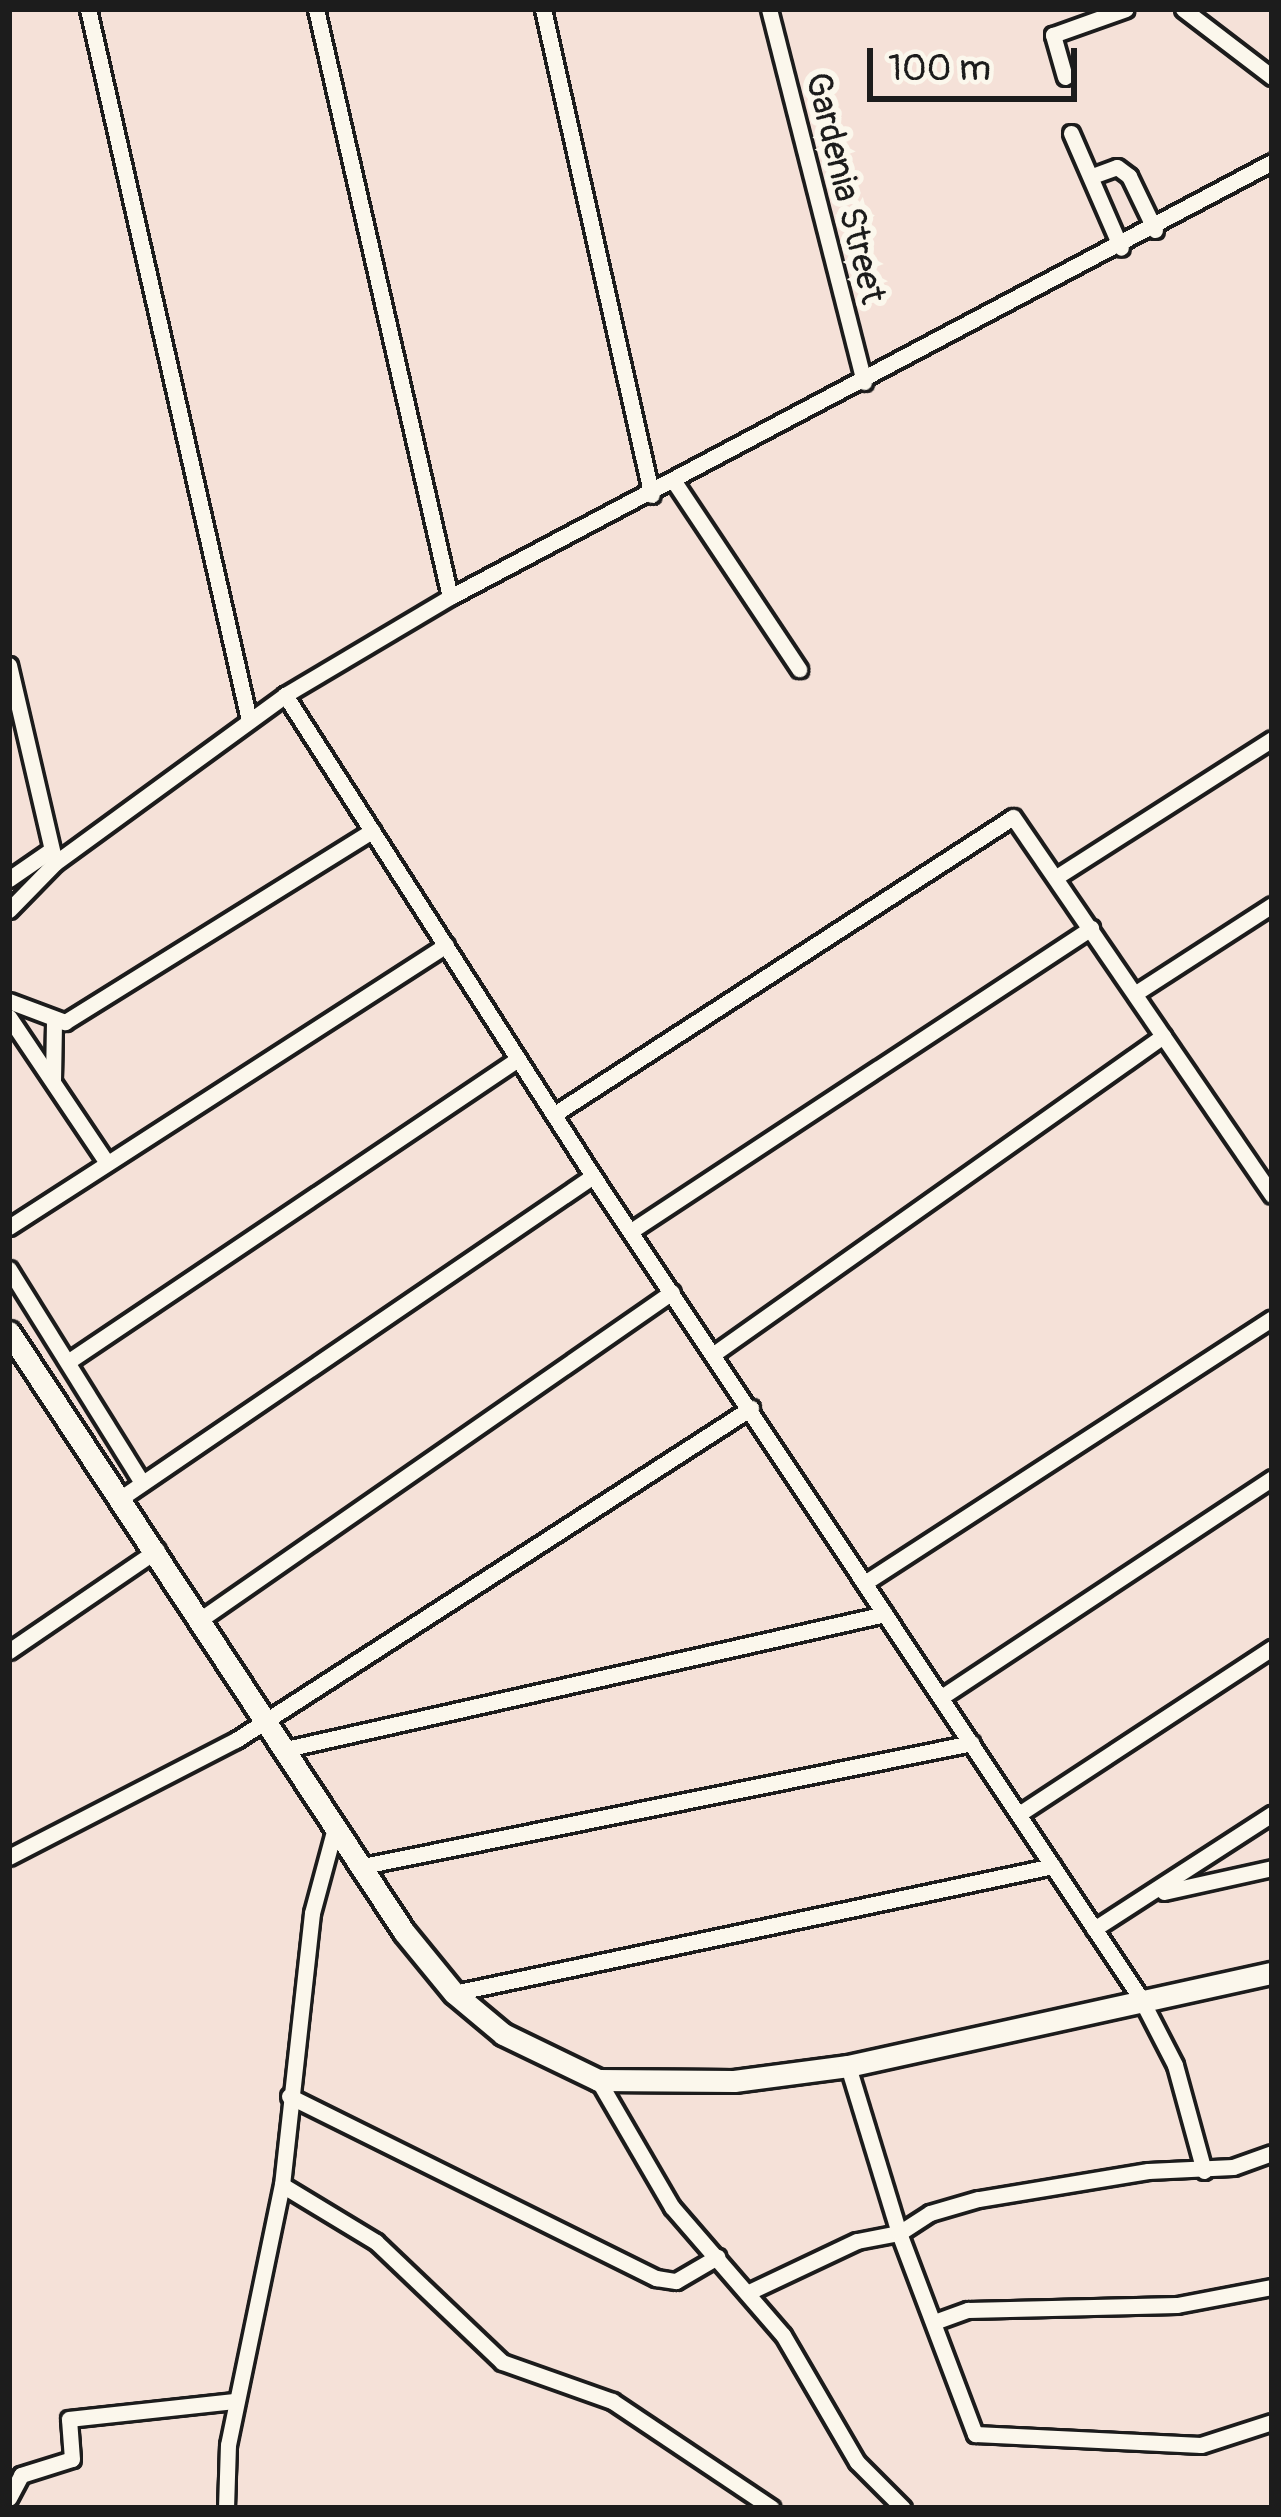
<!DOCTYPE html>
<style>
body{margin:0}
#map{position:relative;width:1281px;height:2517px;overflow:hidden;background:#f5e1d8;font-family:Pangolin,sans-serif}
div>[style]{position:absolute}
.roads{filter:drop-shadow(3px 0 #1c1c1c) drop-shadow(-3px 0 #1c1c1c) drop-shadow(0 3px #1c1c1c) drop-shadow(0 -3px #1c1c1c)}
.street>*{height:15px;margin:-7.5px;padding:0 7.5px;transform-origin:7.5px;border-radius:7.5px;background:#fbf7ec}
.secondary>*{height:21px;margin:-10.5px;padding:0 10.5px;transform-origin:10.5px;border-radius:10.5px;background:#fbf7ec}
span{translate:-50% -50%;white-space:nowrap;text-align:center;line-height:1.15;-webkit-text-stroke:12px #fbf7ec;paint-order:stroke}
.street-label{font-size:36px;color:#1c1c1c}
.frame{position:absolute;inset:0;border:12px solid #1c1c1c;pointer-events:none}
.scale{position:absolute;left:867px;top:48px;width:210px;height:54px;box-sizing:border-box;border:6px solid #1c1c1c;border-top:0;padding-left:15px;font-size:36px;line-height:42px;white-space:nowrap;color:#1c1c1c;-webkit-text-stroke:9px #fbf7ec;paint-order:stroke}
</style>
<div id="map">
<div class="roads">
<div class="street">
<div style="left:88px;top:9px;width:729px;rotate:77.24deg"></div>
<div style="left:316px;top:9px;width:603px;rotate:77.16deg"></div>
<div style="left:543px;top:9px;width:498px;rotate:77.4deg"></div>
<div style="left:769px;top:9px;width:385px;rotate:75.7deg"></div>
<div style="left:1183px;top:9px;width:112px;rotate:37.4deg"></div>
<div style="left:1065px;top:77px;width:44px;rotate:-105.9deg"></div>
<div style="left:1053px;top:35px;width:77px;rotate:-19.6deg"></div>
<div style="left:1071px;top:133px;width:125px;rotate:66.5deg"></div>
<div style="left:1095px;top:175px;width:23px;rotate:-20deg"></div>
<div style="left:1117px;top:167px;width:15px;rotate:37deg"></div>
<div style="left:1129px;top:176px;width:60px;rotate:64.3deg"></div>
<div style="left:675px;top:483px;width:224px;rotate:56.3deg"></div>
<div style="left:9px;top:665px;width:203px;rotate:76.9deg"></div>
<div style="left:285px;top:695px;width:571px;rotate:57.37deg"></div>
<div style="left:593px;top:1176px;width:989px;rotate:56.34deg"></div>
<div style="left:1141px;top:1999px;width:74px;rotate:62.7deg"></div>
<div style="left:1175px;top:2065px;width:110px;rotate:74.7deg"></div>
<div style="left:1058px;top:876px;width:254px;rotate:-32.6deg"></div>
<div style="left:9px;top:879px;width:51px;rotate:-34.6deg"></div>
<div style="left:9px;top:910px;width:66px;rotate:-45.6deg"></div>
<div style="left:55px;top:863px;width:285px;rotate:-36.1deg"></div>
<div style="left:285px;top:695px;width:192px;rotate:-30.7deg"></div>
<div style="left:450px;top:597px;width:930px;rotate:-27.89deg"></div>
<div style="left:1136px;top:993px;width:162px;rotate:-32.9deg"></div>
<div style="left:9px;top:1001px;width:60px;rotate:20.6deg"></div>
<div style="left:65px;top:1022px;width:362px;rotate:-31.9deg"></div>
<div style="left:9px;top:1017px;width:176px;rotate:56.1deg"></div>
<div style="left:53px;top:1080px;width:57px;rotate:-89deg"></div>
<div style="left:556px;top:1113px;width:544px;rotate:-32.93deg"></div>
<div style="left:1013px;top:817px;width:458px;rotate:55.6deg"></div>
<div style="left:9px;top:1227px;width:520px;rotate:-32.83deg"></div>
<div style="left:631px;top:1231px;width:551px;rotate:-33.37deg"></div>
<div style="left:9px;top:1269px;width:252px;rotate:58.1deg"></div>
<div style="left:715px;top:1353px;width:549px;rotate:-35.28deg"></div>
<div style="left:69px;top:1361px;width:541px;rotate:-33.93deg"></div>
<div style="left:121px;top:1498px;width:571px;rotate:-34.3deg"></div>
<div style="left:866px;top:1582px;width:484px;rotate:-33deg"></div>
<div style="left:201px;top:1619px;width:573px;rotate:-34.77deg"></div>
<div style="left:9px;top:1651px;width:179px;rotate:-34.3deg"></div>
<div style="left:943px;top:1696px;width:395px;rotate:-33.5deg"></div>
<div style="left:286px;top:1749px;width:614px;rotate:-12.7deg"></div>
<div style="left:1019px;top:1814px;width:303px;rotate:-33.3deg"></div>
<div style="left:9px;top:1857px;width:255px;rotate:-27.3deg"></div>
<div style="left:236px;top:1740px;width:613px;rotate:-32.81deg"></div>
<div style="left:363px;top:1866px;width:621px;rotate:-11.42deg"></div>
<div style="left:1164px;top:1892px;width:111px;rotate:-12.5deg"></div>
<div style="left:1094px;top:1929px;width:212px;rotate:-32.9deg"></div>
<div style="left:454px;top:1993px;width:612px;rotate:-11.97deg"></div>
<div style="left:598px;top:2080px;width:147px;rotate:59.8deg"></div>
<div style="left:672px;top:2207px;width:169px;rotate:49.1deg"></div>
<div style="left:783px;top:2335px;width:147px;rotate:59.8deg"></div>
<div style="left:857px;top:2462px;width:65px;rotate:45deg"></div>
<div style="left:289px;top:2096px;width:410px;rotate:26.4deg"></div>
<div style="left:656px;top:2278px;width:20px;rotate:9deg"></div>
<div style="left:676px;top:2281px;width:48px;rotate:-30.3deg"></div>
<div style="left:1272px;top:2153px;width:41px;rotate:160.3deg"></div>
<div style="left:1233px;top:2167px;width:85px;rotate:177.3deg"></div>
<div style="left:1148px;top:2171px;width:172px;rotate:170.6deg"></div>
<div style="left:978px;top:2199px;width:50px;rotate:163.7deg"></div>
<div style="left:930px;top:2213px;width:37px;rotate:147deg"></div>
<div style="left:899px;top:2233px;width:215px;rotate:69.3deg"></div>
<div style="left:975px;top:2434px;width:226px;rotate:2.8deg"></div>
<div style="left:1201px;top:2445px;width:75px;rotate:-17.9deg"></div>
<div style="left:282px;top:2185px;width:110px;rotate:31.2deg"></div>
<div style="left:376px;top:2242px;width:174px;rotate:43.6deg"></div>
<div style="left:502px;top:2362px;width:117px;rotate:19.5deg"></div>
<div style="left:612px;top:2401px;width:192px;rotate:33.8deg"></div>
<div style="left:749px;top:2292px;width:119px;rotate:-25.3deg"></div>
<div style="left:857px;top:2241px;width:43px;rotate:-10.8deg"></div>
<div style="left:899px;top:2233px;width:175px;rotate:-107deg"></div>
<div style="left:937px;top:2321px;width:33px;rotate:-20deg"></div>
<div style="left:968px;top:2310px;width:209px;rotate:-1.4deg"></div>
<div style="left:1177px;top:2305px;width:97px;rotate:-10.7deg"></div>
<div style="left:9px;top:2498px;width:26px;rotate:-62deg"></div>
<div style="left:21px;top:2475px;width:53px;rotate:-17.4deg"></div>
<div style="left:72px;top:2459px;width:40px;rotate:-94.3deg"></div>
<div style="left:69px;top:2419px;width:168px;rotate:-6.2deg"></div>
<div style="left:226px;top:2508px;width:63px;rotate:-88.2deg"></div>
<div style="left:228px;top:2445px;width:266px;rotate:-78.3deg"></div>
<div style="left:282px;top:2185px;width:274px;rotate:-83.7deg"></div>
<div style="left:312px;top:1913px;width:88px;rotate:-74.9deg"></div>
</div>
<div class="secondary">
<div style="left:9px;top:1332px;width:718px;rotate:56.64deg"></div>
<div style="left:404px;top:1932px;width:79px;rotate:50.7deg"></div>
<div style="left:454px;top:1993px;width:64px;rotate:39.9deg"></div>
<div style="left:503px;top:2034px;width:106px;rotate:25.8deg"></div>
<div style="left:598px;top:2080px;width:136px;rotate:0.4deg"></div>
<div style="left:734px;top:2081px;width:115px;rotate:-7.5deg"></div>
<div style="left:848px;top:2066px;width:434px;rotate:-12.4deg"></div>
</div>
</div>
<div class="street-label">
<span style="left:845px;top:188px;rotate:76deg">Gardenia Street</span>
</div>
<div class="frame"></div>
<div class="scale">100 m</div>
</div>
